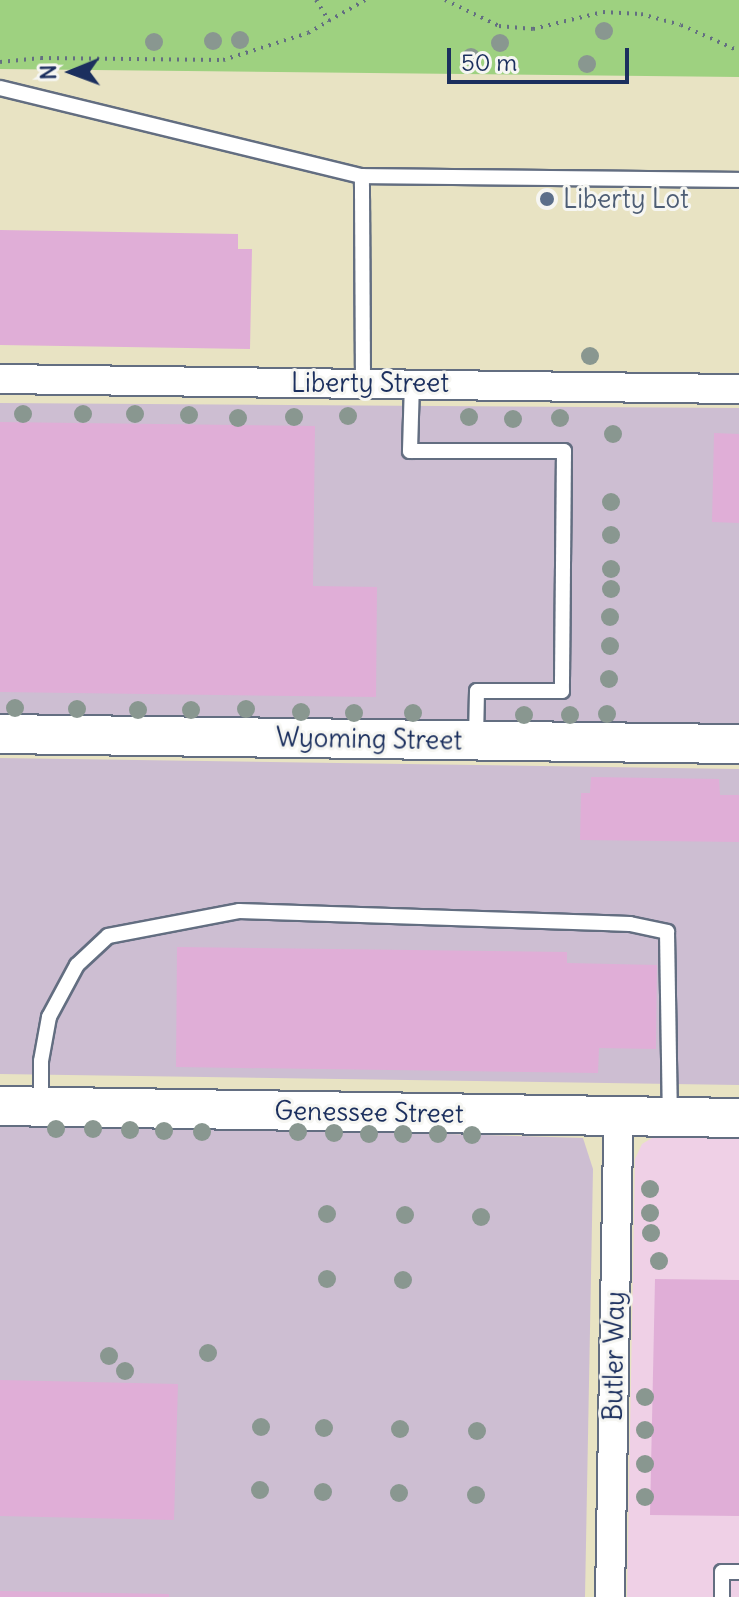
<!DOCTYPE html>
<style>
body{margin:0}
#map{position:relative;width:739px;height:1597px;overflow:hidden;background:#e8e3c3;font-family:Delius,sans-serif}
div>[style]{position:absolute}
.built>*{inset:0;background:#efd0e6}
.industrial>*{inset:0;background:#cdbed2}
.green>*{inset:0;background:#9ed180}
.building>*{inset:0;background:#e0aed7}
.path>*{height:4px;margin-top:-2px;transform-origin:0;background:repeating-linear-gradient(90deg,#636e81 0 2px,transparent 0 8px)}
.roads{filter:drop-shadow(2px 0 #636e81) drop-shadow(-2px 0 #636e81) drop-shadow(0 2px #636e81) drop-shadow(0 -2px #636e81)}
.lane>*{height:14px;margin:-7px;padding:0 7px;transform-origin:7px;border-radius:7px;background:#fff}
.street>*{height:28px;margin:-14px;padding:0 14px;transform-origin:14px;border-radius:14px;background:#fff}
.secondary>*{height:38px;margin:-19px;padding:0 19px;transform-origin:19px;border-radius:19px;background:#fff}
.trees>*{width:18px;height:18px;margin:-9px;border-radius:50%;background:#899790}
.dots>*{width:22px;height:22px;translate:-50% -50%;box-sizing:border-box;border:4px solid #f6f6f2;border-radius:50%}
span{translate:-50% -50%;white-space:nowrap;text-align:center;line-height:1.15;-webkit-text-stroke:6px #f6f6f2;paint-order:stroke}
.service-label{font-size:26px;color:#4e5e75}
.left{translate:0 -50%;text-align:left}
.street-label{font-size:26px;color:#1b2f5e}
.north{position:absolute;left:32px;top:32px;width:80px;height:80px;-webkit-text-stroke:6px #f6f6f2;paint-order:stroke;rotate:269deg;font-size:22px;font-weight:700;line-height:32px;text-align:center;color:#1b2f5e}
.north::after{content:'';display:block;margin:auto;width:28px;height:36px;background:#1b2f5e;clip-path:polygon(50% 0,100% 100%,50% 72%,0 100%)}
.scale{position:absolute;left:447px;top:48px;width:182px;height:36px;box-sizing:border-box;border:4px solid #1b2f5e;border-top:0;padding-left:10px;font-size:24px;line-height:28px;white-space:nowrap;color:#1b2f5e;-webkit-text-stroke:6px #f6f6f2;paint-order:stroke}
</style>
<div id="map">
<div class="built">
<div style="clip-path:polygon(657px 1135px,739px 1135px,739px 1597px,627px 1597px,635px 1159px,642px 1144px)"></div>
</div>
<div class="industrial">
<div style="clip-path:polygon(0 403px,739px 408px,739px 728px,0 717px)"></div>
<div style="clip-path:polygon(0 758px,739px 769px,739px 1085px,0 1074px)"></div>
<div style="clip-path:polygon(0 1121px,583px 1138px,593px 1169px,585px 1597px,0 1597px)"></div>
</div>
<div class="green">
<div style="clip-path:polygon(0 0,739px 0,739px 77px,0 69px)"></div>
</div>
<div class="building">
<div style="clip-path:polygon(0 230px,238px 234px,238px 249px,252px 249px,250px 349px,0 345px)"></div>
<div style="clip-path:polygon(0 422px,315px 426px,313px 586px,377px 587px,376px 697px,0 692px)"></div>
<div style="clip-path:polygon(714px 433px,739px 434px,739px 523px,712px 522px)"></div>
<div style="clip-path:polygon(591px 777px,719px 779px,720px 795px,739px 795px,739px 842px,580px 840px,581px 793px,590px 793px)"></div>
<div style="clip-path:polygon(177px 947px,567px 952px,567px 963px,657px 965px,656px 1049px,599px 1048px,598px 1073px,176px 1067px)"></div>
<div style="clip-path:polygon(655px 1279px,739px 1280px,739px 1516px,650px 1515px)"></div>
<div style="clip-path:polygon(0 1380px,178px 1384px,174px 1520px,0 1516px)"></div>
<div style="clip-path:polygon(0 1591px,169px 1594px,169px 1597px,0 1597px)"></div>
</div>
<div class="path">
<div style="left:316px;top:0;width:25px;rotate:58deg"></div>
<div style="left:445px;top:0;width:60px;rotate:25.7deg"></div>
<div style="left:499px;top:26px;width:34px;rotate:5deg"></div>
<div style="left:533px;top:29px;width:72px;rotate:-13.7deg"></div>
<div style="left:603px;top:12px;width:38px;rotate:3deg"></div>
<div style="left:641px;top:14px;width:41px;rotate:15.4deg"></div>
<div style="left:681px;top:25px;width:64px;rotate:24.1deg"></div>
<div style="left:0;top:62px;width:41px;rotate:-5.6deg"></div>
<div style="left:41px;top:58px;width:182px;rotate:0.6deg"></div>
<div style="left:223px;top:60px;width:89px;rotate:-17.6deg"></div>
<div style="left:308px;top:33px;width:66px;rotate:-30.1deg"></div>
</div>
<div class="roads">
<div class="lane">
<div style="left:0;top:88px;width:373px;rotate:13.7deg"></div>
<div style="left:363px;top:383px;width:207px;rotate:-90.3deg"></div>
<div style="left:362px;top:176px;width:377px;rotate:0.6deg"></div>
<div style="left:412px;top:383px;width:68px;rotate:91.7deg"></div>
<div style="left:410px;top:451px;width:154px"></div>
<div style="left:564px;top:451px;width:240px;rotate:90.5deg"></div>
<div style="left:562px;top:691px;width:85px;rotate:180deg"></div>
<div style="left:477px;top:691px;width:49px;rotate:91.2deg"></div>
<div style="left:41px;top:1106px;width:45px;rotate:-90deg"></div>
<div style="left:41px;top:1061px;width:45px;rotate:-79.7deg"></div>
<div style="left:49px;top:1017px;width:59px;rotate:-61.7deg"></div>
<div style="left:77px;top:965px;width:42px;rotate:-43.1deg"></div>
<div style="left:108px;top:936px;width:133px;rotate:-10.8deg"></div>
<div style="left:239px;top:911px;width:391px;rotate:1.9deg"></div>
<div style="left:630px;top:924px;width:38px;rotate:12deg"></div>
<div style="left:667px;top:932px;width:185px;rotate:89.1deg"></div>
<div style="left:722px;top:1597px;width:25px;rotate:-90deg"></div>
<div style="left:722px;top:1572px;width:17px"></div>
</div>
<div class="street">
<div style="left:0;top:379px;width:739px;rotate:0.78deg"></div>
<div style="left:610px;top:1597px;width:481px;rotate:-89deg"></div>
</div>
<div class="secondary">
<div style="left:0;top:734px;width:739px;rotate:0.78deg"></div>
<div style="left:0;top:1106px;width:739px;rotate:0.93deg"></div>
</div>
</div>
<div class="trees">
<div style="left:604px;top:31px"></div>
<div style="left:240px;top:40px"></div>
<div style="left:213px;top:41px"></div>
<div style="left:154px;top:42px"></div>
<div style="left:500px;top:43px"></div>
<div style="left:471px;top:57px"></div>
<div style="left:587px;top:64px"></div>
<div style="left:590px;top:356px"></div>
<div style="left:23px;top:414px"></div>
<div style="left:83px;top:414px"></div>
<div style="left:135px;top:414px"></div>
<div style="left:189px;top:415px"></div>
<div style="left:348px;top:416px"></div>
<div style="left:294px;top:417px"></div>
<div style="left:469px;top:417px"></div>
<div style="left:238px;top:418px"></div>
<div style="left:560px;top:418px"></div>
<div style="left:513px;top:419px"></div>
<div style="left:613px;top:434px"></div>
<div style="left:611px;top:502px"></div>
<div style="left:611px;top:535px"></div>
<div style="left:611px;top:569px"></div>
<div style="left:611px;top:589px"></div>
<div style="left:610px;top:617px"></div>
<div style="left:610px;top:646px"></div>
<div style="left:609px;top:679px"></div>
<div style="left:15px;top:708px"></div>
<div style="left:77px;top:709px"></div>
<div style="left:246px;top:709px"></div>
<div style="left:138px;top:710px"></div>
<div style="left:191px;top:710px"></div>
<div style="left:301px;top:712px"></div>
<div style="left:354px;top:713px"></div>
<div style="left:413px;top:713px"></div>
<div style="left:607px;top:714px"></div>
<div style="left:524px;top:715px"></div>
<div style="left:570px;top:715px"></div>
<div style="left:56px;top:1129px"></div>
<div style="left:93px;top:1129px"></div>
<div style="left:130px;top:1130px"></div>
<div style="left:164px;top:1131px"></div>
<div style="left:202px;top:1132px"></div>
<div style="left:298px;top:1132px"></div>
<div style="left:334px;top:1133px"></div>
<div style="left:369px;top:1134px"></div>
<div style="left:403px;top:1134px"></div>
<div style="left:438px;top:1134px"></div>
<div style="left:472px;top:1135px"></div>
<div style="left:650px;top:1189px"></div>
<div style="left:650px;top:1213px"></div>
<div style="left:327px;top:1214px"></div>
<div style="left:405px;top:1215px"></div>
<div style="left:481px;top:1217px"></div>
<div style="left:651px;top:1233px"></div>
<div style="left:659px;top:1261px"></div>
<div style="left:327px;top:1279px"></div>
<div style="left:403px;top:1280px"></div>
<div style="left:208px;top:1353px"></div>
<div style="left:109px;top:1356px"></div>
<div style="left:125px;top:1371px"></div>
<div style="left:645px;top:1397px"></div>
<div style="left:261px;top:1427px"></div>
<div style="left:324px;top:1428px"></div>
<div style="left:400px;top:1429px"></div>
<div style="left:645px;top:1430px"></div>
<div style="left:477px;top:1431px"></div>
<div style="left:645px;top:1464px"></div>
<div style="left:260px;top:1490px"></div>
<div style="left:323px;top:1492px"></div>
<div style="left:399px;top:1493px"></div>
<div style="left:476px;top:1495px"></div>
<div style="left:645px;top:1497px"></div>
</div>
<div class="dots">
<div style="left:547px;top:199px;background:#5c6f8a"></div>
</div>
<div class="service-label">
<span class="left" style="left:563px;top:199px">Liberty Lot</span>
</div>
<div class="street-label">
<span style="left:370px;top:383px">Liberty Street</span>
<span style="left:369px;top:739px;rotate:1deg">Wyoming Street</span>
<span style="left:369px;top:1112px;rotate:1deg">Genessee Street</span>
<span style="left:614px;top:1356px;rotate:-89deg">Butler Way</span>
</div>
<div class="north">N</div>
<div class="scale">50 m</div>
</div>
